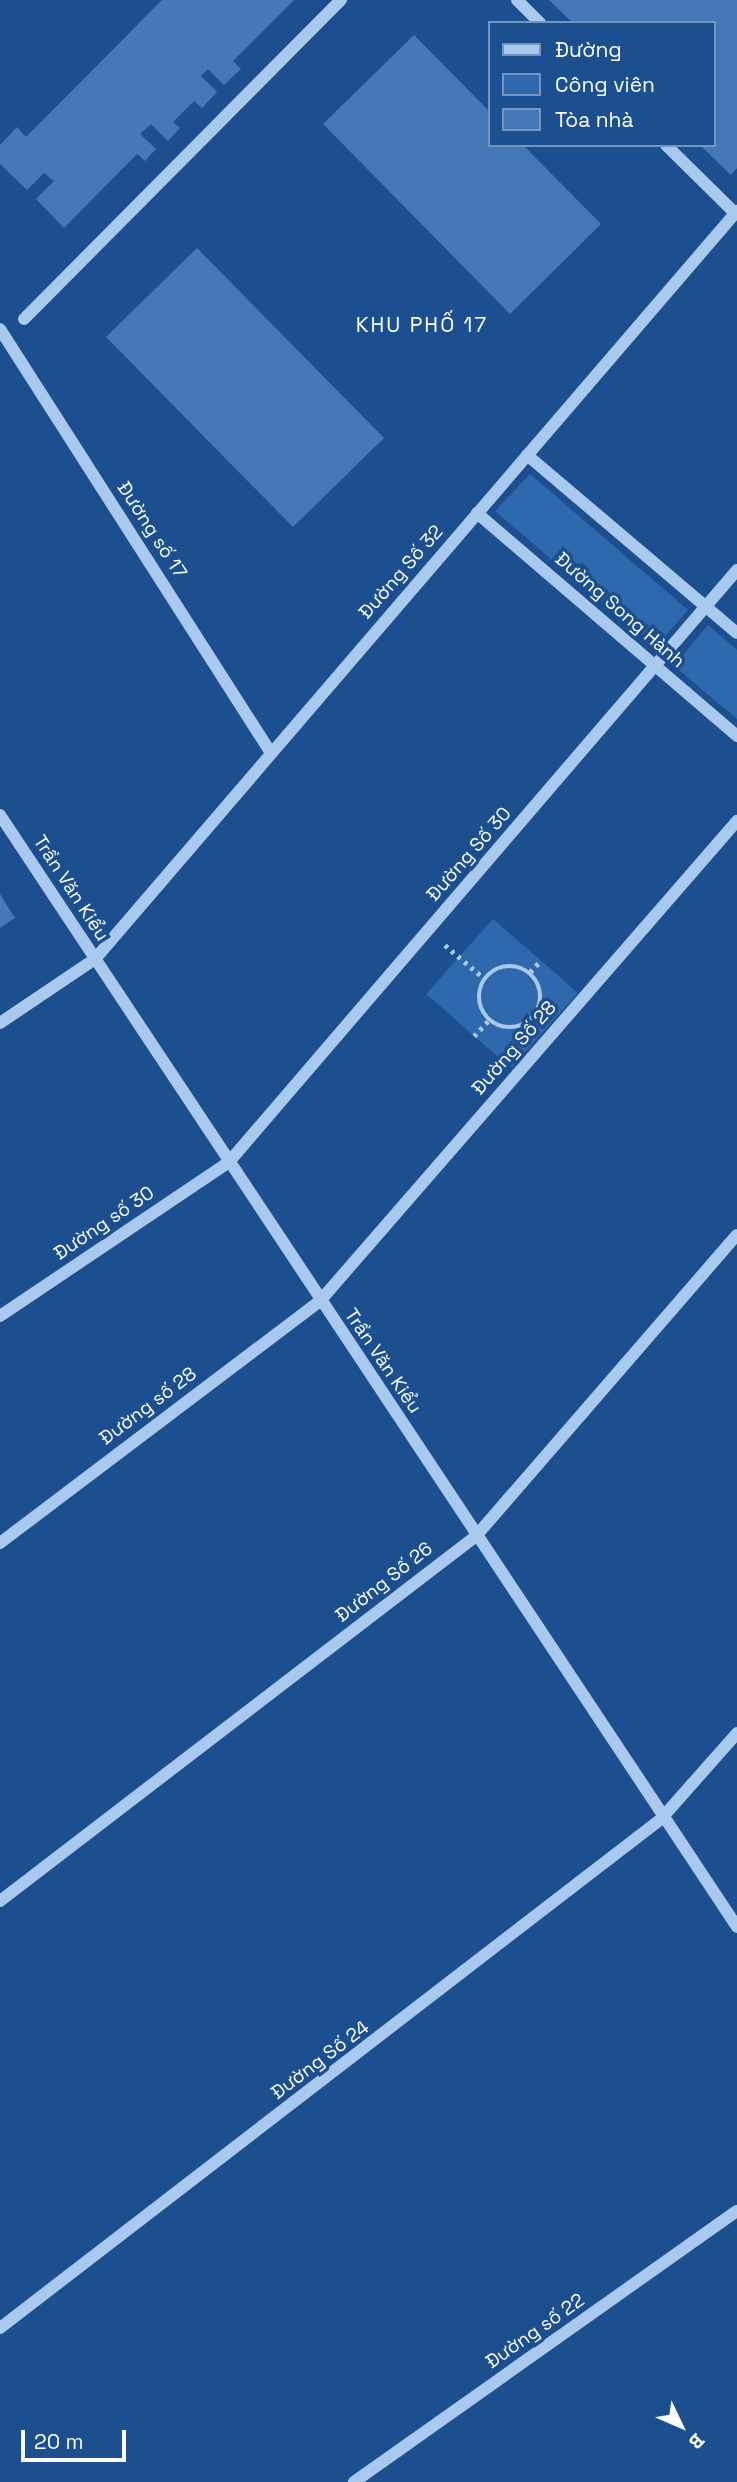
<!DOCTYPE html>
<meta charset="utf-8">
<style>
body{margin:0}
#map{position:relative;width:737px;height:2482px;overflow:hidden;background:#1b4f8f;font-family:"Space Grotesk",sans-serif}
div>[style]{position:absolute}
.green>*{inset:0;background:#2e69ad}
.building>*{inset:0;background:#4478b7}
.path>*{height:4.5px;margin-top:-2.25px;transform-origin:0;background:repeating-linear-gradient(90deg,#a9c9ee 0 3.5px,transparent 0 8.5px)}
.path>.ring{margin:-2.25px;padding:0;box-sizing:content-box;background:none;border:4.5px solid #a9c9ee;border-radius:50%}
.minor>*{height:12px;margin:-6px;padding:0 6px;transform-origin:6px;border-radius:6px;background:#a9c9ee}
span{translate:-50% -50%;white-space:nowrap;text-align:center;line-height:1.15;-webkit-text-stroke:7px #1b4f8f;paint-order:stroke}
.street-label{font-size:19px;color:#fff}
.neighbourhood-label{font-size:21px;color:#fff;letter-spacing:2px}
.legend{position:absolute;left:488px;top:21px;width:228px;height:126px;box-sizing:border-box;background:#1b4f8f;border:2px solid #7695bc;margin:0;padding:9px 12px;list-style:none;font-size:21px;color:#fff}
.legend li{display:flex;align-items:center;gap:14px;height:35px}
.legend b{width:35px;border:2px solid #7695bc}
.north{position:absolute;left:646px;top:2391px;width:70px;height:70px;-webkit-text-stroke:5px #1b4f8f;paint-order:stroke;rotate:134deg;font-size:19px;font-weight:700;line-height:28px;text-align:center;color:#fff}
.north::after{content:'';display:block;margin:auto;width:24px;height:32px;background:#fff;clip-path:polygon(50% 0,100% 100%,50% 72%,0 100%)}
.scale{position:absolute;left:21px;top:2430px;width:105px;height:32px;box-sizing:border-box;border:4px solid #fff;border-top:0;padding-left:9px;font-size:21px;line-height:24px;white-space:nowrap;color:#fff;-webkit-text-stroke:5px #1b4f8f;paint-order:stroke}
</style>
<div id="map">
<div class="green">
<div style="clip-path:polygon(530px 474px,688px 610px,655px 648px,495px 511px)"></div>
<div style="clip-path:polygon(708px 625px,737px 650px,737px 719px,674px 666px)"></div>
<div style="clip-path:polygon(493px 919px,578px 993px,511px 1068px,426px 994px)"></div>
</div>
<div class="building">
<div style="clip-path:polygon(162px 0,294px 0,233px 61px,241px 69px,224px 85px,208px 69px,201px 76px,217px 92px,202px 108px,194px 101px,173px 122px,180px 128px,168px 141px,151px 124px,140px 134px,156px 149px,145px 161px,137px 154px,64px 228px,36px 199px,54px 181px,44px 173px,27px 190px,0 164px,0 145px,17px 127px,26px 137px)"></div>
<div style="clip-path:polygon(549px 0,737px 0,737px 168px,731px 175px,700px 145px,714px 145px,714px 23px,573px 23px)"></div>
<div style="clip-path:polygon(414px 35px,490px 112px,490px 145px,523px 145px,601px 224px,510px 314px,323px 124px)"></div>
<div style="clip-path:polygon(197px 248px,384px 438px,293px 527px,106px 337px)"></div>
<div style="clip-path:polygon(0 894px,15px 918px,0 928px)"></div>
</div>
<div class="path">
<div style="left:445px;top:945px;width:52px;rotate:40.4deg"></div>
<div class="ring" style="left:479px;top:966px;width:57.5px;height:57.5px"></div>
<div style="left:530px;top:972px;width:16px;rotate:-47deg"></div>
<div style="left:474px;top:1036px;width:22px;rotate:-47deg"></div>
</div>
<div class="minor">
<div style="left:517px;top:0;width:33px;rotate:45deg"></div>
<div style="left:666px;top:145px;width:97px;rotate:44.6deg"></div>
<div style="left:24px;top:319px;width:450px;rotate:-45.2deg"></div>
<div style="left:0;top:329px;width:503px;rotate:57.42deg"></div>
<div style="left:527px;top:455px;width:275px;rotate:40.3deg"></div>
<div style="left:477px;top:513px;width:343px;rotate:40.6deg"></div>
<div style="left:0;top:815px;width:1334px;rotate:56.46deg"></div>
<div style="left:0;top:1023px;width:115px;rotate:-34deg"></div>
<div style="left:95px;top:959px;width:986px;rotate:-49.36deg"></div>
<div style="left:0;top:1316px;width:276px;rotate:-33.9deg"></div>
<div style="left:229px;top:1162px;width:780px;rotate:-49.37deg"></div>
<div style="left:0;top:1543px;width:401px;rotate:-37.1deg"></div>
<div style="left:320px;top:1301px;width:636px;rotate:-49.02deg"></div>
<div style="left:0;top:1901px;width:600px;rotate:-37.48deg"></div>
<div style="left:476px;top:1536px;width:398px;rotate:-49.1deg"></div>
<div style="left:0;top:2328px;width:834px;rotate:-37.6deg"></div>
<div style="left:661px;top:1819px;width:115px;rotate:-48.5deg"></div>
<div style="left:354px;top:2482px;width:469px;rotate:-35.3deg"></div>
</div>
<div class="street-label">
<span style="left:152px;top:530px;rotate:57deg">Đường số 17</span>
<span style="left:401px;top:572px;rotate:-49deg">Đường Số 32</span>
<span style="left:620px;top:610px;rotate:41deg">Đường Song Hành</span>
<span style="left:469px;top:854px;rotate:-49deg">Đường Số 30</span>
<span style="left:71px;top:888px;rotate:57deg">Trần Văn Kiểu</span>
<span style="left:514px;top:1048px;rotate:-49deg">Đường Số 28</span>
<span style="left:104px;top:1223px;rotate:-34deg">Đường số 30</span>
<span style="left:383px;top:1361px;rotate:56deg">Trần Văn Kiểu</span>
<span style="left:148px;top:1406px;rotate:-37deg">Đường số 28</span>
<span style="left:384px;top:1582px;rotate:-38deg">Đường Số 26</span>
<span style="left:320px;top:2060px;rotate:-37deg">Đường Số 24</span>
<span style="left:535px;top:2331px;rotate:-35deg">Đường số 22</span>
</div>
<div class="neighbourhood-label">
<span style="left:422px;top:325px">KHU PHỐ 17</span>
</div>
<ul class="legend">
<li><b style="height:9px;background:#a9c9ee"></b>Đường</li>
<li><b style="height:19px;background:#2e69ad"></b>Công viên</li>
<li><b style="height:19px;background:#4478b7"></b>Tòa nhà</li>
</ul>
<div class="north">B</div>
<div class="scale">20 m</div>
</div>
